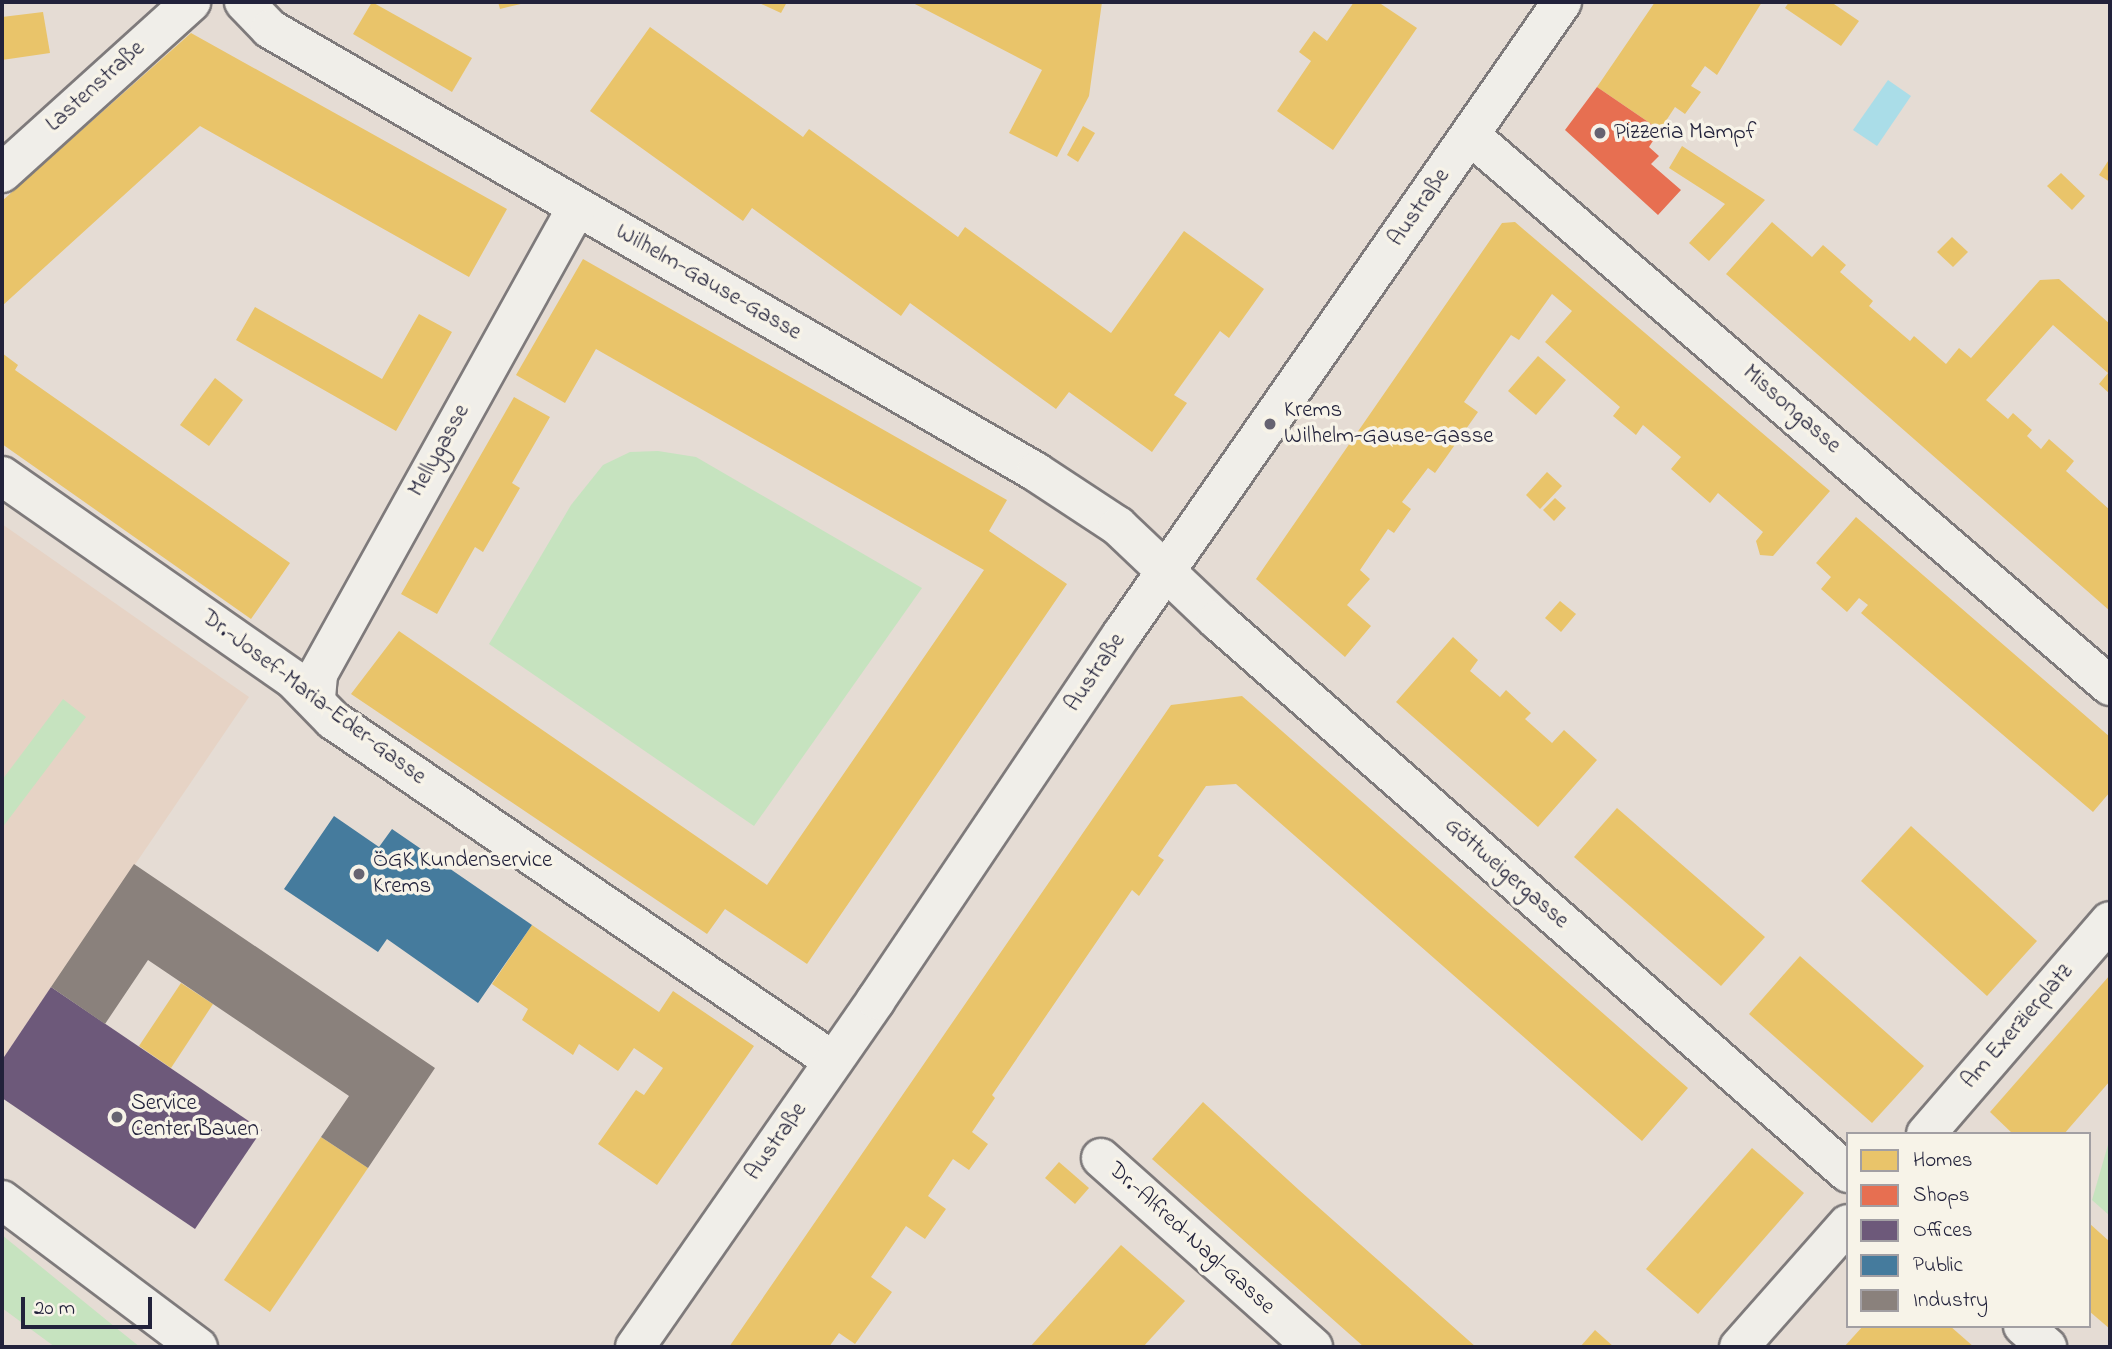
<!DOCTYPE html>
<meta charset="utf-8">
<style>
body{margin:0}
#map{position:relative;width:2112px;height:1349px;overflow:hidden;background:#e5dcd4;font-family:"Indie Flower",sans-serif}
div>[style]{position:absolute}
.built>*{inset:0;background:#e6d3c5}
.green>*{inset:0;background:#c6e3bf}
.water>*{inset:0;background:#aadde8}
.homes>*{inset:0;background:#e9c46a}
.shops>*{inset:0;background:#e76f51}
.offices>*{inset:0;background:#6d597a}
.public>*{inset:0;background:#457b9d}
.industry>*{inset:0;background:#8a817c}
.roads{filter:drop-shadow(2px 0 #7e7a7b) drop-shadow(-2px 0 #7e7a7b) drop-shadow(0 2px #7e7a7b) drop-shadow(0 -2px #7e7a7b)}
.minor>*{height:38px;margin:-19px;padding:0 19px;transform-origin:19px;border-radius:19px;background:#f0eee9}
.tertiary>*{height:38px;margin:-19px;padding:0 19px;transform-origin:19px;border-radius:19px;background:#f0eee9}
.secondary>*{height:38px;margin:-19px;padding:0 19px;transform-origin:19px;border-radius:19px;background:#f0eee9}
.dots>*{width:19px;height:19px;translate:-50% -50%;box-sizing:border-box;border:4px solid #f7f3e8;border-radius:50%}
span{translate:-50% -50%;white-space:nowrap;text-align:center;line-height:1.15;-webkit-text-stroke:7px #f7f3e8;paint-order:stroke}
.street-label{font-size:23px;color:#22223b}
.poi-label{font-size:23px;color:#22223b}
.left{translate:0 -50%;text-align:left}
.frame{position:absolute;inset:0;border:4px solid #22223b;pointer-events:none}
.legend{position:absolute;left:1846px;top:1132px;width:245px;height:196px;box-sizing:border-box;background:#f7f3e8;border:2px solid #a29fa3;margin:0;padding:9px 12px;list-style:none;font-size:21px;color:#22223b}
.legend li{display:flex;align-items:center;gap:14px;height:35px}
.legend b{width:35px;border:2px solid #a29fa3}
.scale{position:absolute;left:21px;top:1297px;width:131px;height:32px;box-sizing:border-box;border:4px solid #22223b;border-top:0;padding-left:9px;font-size:21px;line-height:24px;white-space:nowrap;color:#22223b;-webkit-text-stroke:5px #f7f3e8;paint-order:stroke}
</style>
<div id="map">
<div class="built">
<div style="clip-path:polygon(2px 524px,249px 697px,2px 1060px)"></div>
</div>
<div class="green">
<div style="clip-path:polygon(658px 451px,696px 457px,922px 588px,754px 826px,489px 644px,571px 505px,603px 465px,630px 452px)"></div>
<div style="clip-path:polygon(63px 699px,86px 717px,2px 828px,2px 780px)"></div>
<div style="clip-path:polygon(2110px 1138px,2110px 1216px,2092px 1200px)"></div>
<div style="clip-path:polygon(2px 1235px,120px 1331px,140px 1347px,55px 1347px,2px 1308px)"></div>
</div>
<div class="water">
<div style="clip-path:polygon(1888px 80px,1911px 96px,1877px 146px,1853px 130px)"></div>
</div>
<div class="homes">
<div style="clip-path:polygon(372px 2px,472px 58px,452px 92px,353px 34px)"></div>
<div style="clip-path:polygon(498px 2px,525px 2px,525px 3px,500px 9px)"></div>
<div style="clip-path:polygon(757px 2px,787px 2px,781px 13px)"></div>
<div style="clip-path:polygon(911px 2px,1102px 2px,1089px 96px,1057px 157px,1009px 133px,1042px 70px)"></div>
<div style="clip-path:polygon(1354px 2px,1378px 2px,1417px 28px,1333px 150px,1277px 111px,1311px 61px,1299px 52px,1314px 31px,1327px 41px)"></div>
<div style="clip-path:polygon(1655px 2px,1762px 2px,1717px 75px,1705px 66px,1691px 86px,1701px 92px,1685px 114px,1675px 107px,1660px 130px,1597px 87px)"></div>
<div style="clip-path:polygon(1789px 2px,1831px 2px,1859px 21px,1841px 46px,1785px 8px)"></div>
<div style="clip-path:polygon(43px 12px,50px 53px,2px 60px,2px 17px)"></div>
<div style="clip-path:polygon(650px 27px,803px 137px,809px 129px,958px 237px,965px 227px,1111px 333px,1184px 231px,1264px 289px,1229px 338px,1220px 331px,1174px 395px,1187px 403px,1152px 452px,1069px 392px,1056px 409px,910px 303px,901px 316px,752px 208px,743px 221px,590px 111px)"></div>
<div style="clip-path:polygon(191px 33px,507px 209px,469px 277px,200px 126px,2px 306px,2px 201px)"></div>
<div style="clip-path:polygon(1083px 126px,1095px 133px,1078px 162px,1067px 155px)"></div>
<div style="clip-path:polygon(1682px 146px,1765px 200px,1709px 261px,1689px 243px,1725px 204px,1669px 168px)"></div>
<div style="clip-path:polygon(2110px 158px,2110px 182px,2099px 175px)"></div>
<div style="clip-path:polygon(2061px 173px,2085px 196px,2072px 210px,2047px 186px)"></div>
<div style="clip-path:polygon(1515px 222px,1830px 491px,1773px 556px,1760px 555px,1756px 541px,1763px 532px,1718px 493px,1710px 503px,1671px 469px,1681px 457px,1643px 425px,1636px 435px,1613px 416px,1620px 407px,1545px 342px,1572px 311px,1552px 294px,1519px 340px,1511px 335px,1486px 370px,1464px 402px,1478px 412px,1435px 473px,1428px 468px,1402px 502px,1411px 509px,1394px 533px,1388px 529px,1360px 570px,1370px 579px,1347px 605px,1371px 626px,1345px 657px,1256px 579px,1502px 223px)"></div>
<div style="clip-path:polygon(1772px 222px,1812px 257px,1823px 245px,1846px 265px,1840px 272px,1873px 301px,1869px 306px,1910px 341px,1914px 336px,1946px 364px,1959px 348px,1971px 358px,2040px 280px,2059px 279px,2110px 324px,2110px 394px,2099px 384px,2108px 373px,2053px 325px,1986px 400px,2008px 419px,2013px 413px,2032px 430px,2027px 436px,2041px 449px,2049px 439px,2074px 461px,2066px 471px,2110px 510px,2110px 611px,1726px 274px)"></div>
<div style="clip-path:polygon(1952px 237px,1968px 252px,1953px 267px,1937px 252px)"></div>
<div style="clip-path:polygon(583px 259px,1007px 500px,989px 531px,1067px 584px,807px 964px,725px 909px,707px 934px,351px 694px,399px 631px,767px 885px,984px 570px,596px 349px,565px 403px,516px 375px)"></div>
<div style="clip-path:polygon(255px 307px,382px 379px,419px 314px,452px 332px,396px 431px,236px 340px)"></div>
<div style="clip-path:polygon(2px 353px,18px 365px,15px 370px,290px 563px,251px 619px,2px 444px)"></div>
<div style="clip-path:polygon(1538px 356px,1566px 380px,1536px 415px,1508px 391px)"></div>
<div style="clip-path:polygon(215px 378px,243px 400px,209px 446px,180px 425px)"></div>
<div style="clip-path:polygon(514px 397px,550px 417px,512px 483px,520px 488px,483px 552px,475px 547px,437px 614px,401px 594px)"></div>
<div style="clip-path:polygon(1547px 472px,1562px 486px,1540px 509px,1526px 495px)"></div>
<div style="clip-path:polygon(1555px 498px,1566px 508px,1554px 521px,1543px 510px)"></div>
<div style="clip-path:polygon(1856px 517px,2110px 737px,2110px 792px,2093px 812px,1861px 613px,1868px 605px,1859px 598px,1847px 612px,1821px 589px,1831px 577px,1816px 563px)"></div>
<div style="clip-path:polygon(1560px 601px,1576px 614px,1561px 632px,1545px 618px)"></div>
<div style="clip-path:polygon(1453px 637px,1478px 660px,1470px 671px,1500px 697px,1506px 690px,1531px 713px,1525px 719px,1552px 743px,1564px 730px,1597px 760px,1538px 827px,1396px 702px)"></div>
<div style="clip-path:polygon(1242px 696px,1688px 1088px,1642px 1141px,1236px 784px,1206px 786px,1158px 856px,1164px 860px,1139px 896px,1132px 890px,992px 1095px,995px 1098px,972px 1132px,988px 1144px,969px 1170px,953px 1159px,928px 1196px,946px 1209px,925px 1239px,906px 1226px,871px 1277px,892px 1292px,855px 1344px,839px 1333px,829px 1347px,729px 1347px,1171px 705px)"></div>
<div style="clip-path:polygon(1617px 808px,1765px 937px,1721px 986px,1574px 857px)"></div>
<div style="clip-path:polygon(1911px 826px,2037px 941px,1987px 996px,1861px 881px)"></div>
<div style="clip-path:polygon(532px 925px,659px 1012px,673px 991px,754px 1046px,657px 1185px,598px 1144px,636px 1090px,644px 1095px,663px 1068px,634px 1048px,618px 1071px,579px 1044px,573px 1055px,522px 1020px,528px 1009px,492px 984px)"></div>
<div style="clip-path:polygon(1800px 956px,1924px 1066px,1872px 1123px,1749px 1014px)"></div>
<div style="clip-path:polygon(2110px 975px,2110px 1081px,2064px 1134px,2013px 1134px,1990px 1112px)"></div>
<div style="clip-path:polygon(181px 983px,213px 1004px,171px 1068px,139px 1046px)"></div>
<div style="clip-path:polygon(1203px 1102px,1299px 1190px,1476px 1347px,1364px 1347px,1152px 1159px)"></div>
<div style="clip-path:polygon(321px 1137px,368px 1168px,270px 1312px,224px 1280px)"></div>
<div style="clip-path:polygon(1752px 1148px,1804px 1193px,1698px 1314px,1646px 1269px)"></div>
<div style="clip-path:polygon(1059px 1162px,1089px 1188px,1075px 1204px,1045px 1178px)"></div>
<div style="clip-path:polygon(2089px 1223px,2110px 1242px,2110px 1329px,2089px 1311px)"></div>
<div style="clip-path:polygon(1121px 1245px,1185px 1301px,1143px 1347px,1030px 1347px)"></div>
<div style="clip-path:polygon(1863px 1326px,1950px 1326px,1974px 1347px,1844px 1347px)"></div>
<div style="clip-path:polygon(1595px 1330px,1614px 1347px,1580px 1347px)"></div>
</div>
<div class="shops">
<div style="clip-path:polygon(1597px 87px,1660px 130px,1649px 147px,1659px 156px,1651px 164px,1681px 190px,1658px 215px,1565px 130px)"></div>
</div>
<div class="offices">
<div style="clip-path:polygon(51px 987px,262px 1130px,195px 1229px,2px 1098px,2px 1060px)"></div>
</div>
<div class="public">
<div style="clip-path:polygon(334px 816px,379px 847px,392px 829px,532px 925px,478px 1003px,387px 939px,378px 952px,284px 889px)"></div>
</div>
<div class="industry">
<div style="clip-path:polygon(134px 864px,435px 1068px,368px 1168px,321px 1137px,349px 1096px,148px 960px,105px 1024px,51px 987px)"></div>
</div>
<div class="roads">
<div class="minor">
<div style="left:244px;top:2px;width:37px;rotate:46deg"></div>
<div style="left:270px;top:29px;width:885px;rotate:30.04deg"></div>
<div style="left:1036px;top:472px;width:98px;rotate:33.4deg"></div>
<div style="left:1118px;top:526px;width:137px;rotate:43.5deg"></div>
<div style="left:1217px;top:620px;width:839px;rotate:41.23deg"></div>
<div style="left:1471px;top:136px;width:843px;rotate:40.72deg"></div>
<div style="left:2px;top:173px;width:255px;rotate:-42.1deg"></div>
<div style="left:2px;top:476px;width:356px;rotate:34.9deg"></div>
<div style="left:294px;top:680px;width:56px;rotate:45.7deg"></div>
<div style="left:333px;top:720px;width:605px;rotate:34.29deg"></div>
<div style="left:316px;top:698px;width:24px;rotate:-85deg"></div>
<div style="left:318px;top:674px;width:534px;rotate:-60.99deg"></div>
<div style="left:1926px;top:1134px;width:281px;rotate:-49.2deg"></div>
<div style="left:1101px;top:1158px;width:284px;rotate:41.7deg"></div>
<div style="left:2023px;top:1326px;width:32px;rotate:41deg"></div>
<div style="left:1739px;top:1347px;width:164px;rotate:-48.5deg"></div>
</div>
<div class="tertiary">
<div style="left:2px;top:1200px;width:245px;rotate:36.9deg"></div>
</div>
<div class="secondary">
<div style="left:635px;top:1347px;width:422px;rotate:-55.2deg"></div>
<div style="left:876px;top:1000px;width:441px;rotate:-56.1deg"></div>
<div style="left:1122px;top:634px;width:770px;rotate:-55.15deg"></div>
</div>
</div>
<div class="dots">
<div style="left:1600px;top:133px;background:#666371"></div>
<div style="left:1270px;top:424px;background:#666371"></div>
<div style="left:359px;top:874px;background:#666371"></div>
<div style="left:117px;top:1117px;background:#666371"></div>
</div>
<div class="street-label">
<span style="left:96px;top:87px;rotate:-42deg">Lastenstraße</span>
<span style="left:1420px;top:208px;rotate:-55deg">Austraße</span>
<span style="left:708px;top:283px;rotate:30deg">Wilhelm-Gause-Gasse</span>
<span style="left:1791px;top:410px;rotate:41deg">Missongasse</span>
<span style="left:440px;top:451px;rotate:-61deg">Mellygasse</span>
<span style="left:1096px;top:673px;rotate:-56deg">Austraße</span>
<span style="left:313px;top:698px;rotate:37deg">Dr.-Josef-Maria-Eder-Gasse</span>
<span style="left:1506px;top:874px;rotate:41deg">Göttweigergasse</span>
<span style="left:2018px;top:1027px;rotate:-49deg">Am Exerzierplatz</span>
<span style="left:777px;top:1142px;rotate:-55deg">Austraße</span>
<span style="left:1191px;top:1239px;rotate:42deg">Dr.-Alfred-Nagl-Gasse</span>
</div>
<div class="poi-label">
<span class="left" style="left:1614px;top:133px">Pizzeria Mampf</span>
<span class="left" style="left:1284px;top:424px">Krems<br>Wilhelm-Gause-Gasse</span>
<span class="left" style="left:373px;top:874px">ÖGK Kundenservice<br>Krems</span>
<span class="left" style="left:131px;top:1117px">Service<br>Center Bauen</span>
</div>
<div class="frame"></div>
<ul class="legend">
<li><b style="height:19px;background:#e9c46a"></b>Homes</li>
<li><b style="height:19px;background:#e76f51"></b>Shops</li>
<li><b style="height:19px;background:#6d597a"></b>Offices</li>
<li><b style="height:19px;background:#457b9d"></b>Public</li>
<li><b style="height:19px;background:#8a817c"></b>Industry</li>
</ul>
<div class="scale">20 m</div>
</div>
